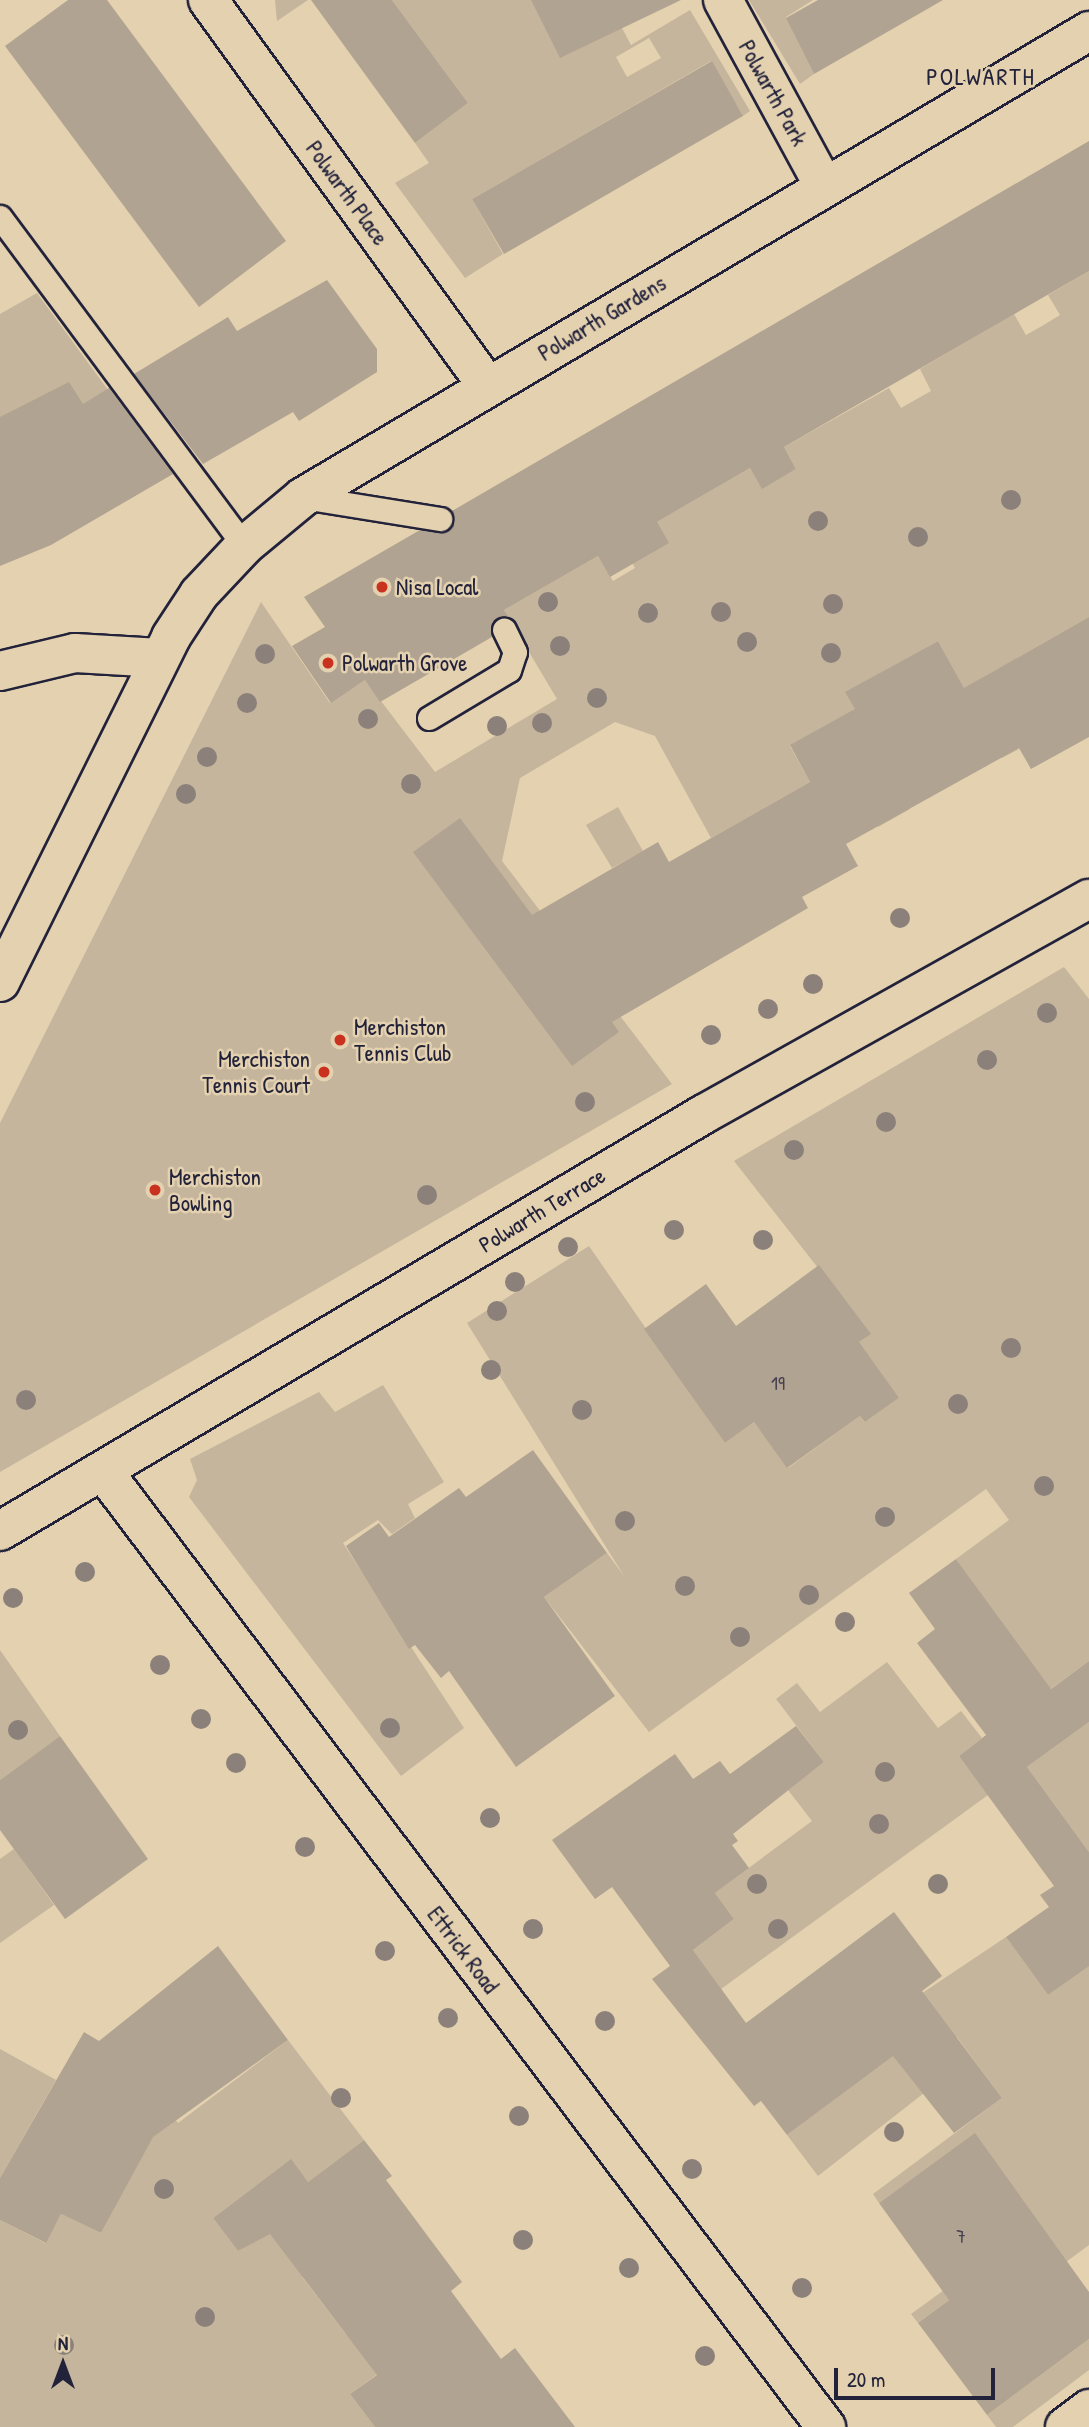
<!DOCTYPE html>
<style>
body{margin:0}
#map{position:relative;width:1089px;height:2427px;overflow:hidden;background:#e4d1af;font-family:"Patrick Hand",sans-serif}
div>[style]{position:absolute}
.green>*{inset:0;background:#c5b59c}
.building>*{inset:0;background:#b1a391}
.roads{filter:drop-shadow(2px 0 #22223b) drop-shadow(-2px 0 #22223b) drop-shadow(0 2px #22223b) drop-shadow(0 -2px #22223b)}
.lane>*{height:23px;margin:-11.5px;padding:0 11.5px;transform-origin:11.5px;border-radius:11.5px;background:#e4d1af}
.street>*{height:38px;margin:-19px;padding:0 19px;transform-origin:19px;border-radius:19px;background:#e4d1af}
.secondary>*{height:38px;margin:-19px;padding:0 19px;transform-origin:19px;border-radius:19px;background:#e4d1af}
.trees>*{width:20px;height:20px;margin:-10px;border-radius:50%;background:#8b817a}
.dots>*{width:19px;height:19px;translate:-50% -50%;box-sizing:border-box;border:4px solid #e4d1af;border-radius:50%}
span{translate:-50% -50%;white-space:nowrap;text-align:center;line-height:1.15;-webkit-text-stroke:5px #e4d1af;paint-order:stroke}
.number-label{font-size:19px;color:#464250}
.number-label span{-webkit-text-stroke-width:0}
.street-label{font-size:23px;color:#22223b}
.poi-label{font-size:23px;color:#22223b}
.left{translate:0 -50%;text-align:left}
.right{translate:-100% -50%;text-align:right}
.neighbourhood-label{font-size:24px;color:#22223b;letter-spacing:2px}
.north{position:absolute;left:28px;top:2329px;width:70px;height:70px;-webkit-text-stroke:5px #e4d1af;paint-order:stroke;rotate:0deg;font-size:19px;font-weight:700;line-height:28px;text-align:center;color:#22223b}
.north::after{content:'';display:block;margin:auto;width:24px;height:32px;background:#22223b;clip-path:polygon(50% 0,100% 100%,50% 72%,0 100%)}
.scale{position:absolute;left:834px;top:2368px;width:161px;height:32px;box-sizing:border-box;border:4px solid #22223b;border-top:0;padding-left:9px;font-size:21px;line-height:24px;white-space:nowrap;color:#22223b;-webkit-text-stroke:5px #e4d1af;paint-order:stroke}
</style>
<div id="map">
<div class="green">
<div style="clip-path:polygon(275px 0,308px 0,277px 21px)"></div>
<div style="clip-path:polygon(evenodd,392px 0,531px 0,622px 28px,631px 45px,690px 10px,750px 111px,743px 116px,711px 61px,472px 199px,503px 254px,465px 278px,395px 183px,429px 163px,415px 143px,468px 103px,392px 0,649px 38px,661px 58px,627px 77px,616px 57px,649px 38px)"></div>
<div style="clip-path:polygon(749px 0,813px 0,786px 17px,814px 74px,800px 84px)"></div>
<div style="clip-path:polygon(1089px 271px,1089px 617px,980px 679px,1019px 749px,1002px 758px,938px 641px,846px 692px,910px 809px,878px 827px,811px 734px,790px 746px,810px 782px,711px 838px,655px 736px,615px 722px,520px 778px,502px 861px,672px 1084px,0 1472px,0 1123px,261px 602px,330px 703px,365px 680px,435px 772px,557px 699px,504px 610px,598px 556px,613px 581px,635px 568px,621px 543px,750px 468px,762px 488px,796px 469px,784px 447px,889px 388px,901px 408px,931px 391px,920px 369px,1014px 314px,1026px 335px,1042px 326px,1060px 315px,1048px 295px)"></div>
<div style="clip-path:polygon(37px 293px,119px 405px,85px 408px,69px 383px,0 458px,0 314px)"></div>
<div style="clip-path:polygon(618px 807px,643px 851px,612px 868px,586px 825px)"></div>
<div style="clip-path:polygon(1064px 967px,1089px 999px,1089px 1661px,998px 1727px,1047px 1684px,956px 1559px,1009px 1520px,986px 1489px,649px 1732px,544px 1597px,607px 1553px,624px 1576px,467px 1323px,589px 1246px,725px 1443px,754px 1422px,788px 1468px,860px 1416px,865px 1422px,899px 1398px,855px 1345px,870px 1334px,734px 1161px)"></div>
<div style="clip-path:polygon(383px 1385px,444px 1482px,408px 1504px,415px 1518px,392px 1534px,378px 1520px,343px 1543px,464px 1728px,401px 1776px,189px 1497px,197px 1480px,190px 1459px,319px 1392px,335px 1412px)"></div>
<div style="clip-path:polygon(0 1650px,60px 1736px,0 1780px)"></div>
<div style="clip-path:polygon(887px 1662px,938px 1728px,961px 1711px,982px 1738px,959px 1756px,988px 1795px,721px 1989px,693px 1950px,734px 1919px,715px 1893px,812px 1821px,788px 1790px,824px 1762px,776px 1699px,797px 1683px,820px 1712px)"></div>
<div style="clip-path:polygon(1089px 1722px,1089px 1852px,1027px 1767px)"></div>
<div style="clip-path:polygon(14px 1849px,54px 1905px,0 1943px,0 1859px)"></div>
<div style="clip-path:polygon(1006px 1937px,1048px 1995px,1089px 1965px,1089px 2245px,1066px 2262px,1042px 2230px,918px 2323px,911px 2314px,980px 2264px,975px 2134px,879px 2203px,873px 2194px,1002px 2098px,957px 2037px,932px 2055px,947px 2075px,818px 2176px,787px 2135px,917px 2037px,897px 2010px)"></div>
<div style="clip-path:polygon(288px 2040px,364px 2140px,308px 2182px,290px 2160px,213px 2218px,238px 2251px,282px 2225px,303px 2278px,345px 2333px,394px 2362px,350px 2394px,375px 2427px,0 2427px,0 2220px,45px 2243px,61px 2214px,101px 2233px,167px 2109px,178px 2123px)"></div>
<div style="clip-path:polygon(0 2049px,56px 2080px,0 2178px)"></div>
<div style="clip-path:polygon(1089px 2339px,1089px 2370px,1013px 2427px,996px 2427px,987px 2415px)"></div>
</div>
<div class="building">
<div style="clip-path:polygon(68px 0,107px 0,286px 241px,199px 307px,5px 46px)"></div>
<div style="clip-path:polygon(311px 0,392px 0,468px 103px,415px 143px)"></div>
<div style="clip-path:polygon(531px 0,681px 0,560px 58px)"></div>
<div style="clip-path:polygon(818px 0,943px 0,814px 74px,786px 18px)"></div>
<div style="clip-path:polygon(712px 61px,743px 116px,504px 254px,472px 199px)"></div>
<div style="clip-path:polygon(1089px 141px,1089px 271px,784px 447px,796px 469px,762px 489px,750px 468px,657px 522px,669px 543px,610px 577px,598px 556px,504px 610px,508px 616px,492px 622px,492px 637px,380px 702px,365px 680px,331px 703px,292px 646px,325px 627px,304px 597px,420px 530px,446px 532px,454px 522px,452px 511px)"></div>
<div style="clip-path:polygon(327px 280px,377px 349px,377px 372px,299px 421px,293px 412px,203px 464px,134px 374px,228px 317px,237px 331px)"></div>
<div style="clip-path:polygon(69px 382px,83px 404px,109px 388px,173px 474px,51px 545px,0 566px,0 417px)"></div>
<div style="clip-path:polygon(1089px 617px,1089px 737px,1031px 769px,1019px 748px,846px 844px,858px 866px,802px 897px,808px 908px,612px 1022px,619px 1032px,572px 1066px,413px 852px,460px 818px,532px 915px,658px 842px,669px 862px,810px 782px,790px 745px,855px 709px,845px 692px,938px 641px,964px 688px)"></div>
<div style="clip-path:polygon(819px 1265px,871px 1334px,859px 1342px,899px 1398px,865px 1422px,860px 1416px,787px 1468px,754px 1422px,725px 1443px,644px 1329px,706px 1284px,736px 1326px)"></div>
<div style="clip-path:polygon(533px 1450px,607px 1553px,544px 1597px,615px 1696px,516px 1767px,449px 1671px,441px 1678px,415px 1645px,409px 1649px,346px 1546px,379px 1523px,389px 1537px,459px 1488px,466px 1497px)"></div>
<div style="clip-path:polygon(956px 1559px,1051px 1689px,1089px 1661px,1089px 1722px,1027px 1767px,1089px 1852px,1089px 1966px,1048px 1995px,1006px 1937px,1049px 1907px,1040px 1895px,1054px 1886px,959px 1756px,986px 1735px,917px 1643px,935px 1629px,909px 1593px)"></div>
<div style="clip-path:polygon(796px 1726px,824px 1762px,733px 1834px,738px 1841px,732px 1845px,749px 1868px,715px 1893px,734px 1919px,693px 1950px,746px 2023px,894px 1912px,942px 1976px,922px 1991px,1002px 2098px,954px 2133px,893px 2056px,787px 2135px,761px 2101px,754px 2106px,652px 1979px,670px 1966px,612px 1887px,595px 1899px,552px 1840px,675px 1754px,693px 1779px,720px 1761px,730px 1774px)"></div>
<div style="clip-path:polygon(60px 1736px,148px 1859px,65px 1919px,0 1830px,0 1780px)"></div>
<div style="clip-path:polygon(218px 1946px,288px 2040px,153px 2137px,101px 2233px,61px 2214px,46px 2243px,0 2220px,0 2178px,84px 2032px,99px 2041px)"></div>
<div style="clip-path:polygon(975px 2133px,1089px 2292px,1089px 2339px,987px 2415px,918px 2323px,949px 2300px,879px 2203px)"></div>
<div style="clip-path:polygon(364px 2140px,392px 2176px,386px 2180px,462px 2282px,451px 2291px,501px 2359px,515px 2348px,575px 2427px,375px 2427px,350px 2394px,377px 2375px,270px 2234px,238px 2251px,213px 2218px,291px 2159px,308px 2182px)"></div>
</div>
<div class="roads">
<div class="lane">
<div style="left:0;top:217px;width:410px;rotate:53.4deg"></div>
<div style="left:303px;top:497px;width:139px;rotate:9.1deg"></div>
<div style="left:429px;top:718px;width:93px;rotate:-31deg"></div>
<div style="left:509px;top:670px;width:19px;rotate:-72deg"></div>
<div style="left:515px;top:652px;width:25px;rotate:-116deg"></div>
</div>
<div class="street">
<div style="left:208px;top:0;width:476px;rotate:54.1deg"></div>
<div style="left:723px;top:0;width:212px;rotate:61.5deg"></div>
<div style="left:0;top:671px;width:77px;rotate:-13.5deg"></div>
<div style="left:75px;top:653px;width:85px;rotate:3.4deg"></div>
<div style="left:103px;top:1471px;width:1199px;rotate:52.9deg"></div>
<div style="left:0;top:1531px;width:818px;rotate:-30.64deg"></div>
<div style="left:704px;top:1114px;width:441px;rotate:-29.2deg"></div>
<div style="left:1065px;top:2427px;width:30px;rotate:-37deg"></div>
</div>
<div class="secondary">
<div style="left:0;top:982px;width:385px;rotate:-63.6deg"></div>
<div style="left:171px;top:637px;width:51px;rotate:-56.9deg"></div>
<div style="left:199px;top:594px;width:66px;rotate:-46.8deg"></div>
<div style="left:244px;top:546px;width:77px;rotate:-39.7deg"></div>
<div style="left:303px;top:497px;width:914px;rotate:-30.66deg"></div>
</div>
</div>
<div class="trees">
<div style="left:1011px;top:500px"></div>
<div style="left:818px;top:521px"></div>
<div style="left:918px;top:537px"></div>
<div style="left:548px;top:602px"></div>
<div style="left:833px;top:604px"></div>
<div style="left:721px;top:612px"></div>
<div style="left:648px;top:613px"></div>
<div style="left:747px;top:642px"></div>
<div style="left:560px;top:646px"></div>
<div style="left:831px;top:653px"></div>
<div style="left:265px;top:654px"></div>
<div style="left:597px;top:698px"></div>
<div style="left:247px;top:703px"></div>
<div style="left:368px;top:719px"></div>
<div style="left:542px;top:723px"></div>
<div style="left:497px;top:726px"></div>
<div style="left:207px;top:757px"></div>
<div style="left:411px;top:784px"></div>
<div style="left:186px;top:794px"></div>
<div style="left:900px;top:918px"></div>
<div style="left:813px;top:984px"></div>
<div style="left:768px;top:1009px"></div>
<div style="left:1047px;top:1013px"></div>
<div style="left:711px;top:1035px"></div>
<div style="left:987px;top:1060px"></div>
<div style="left:585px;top:1102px"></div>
<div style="left:886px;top:1122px"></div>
<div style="left:794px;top:1150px"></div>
<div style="left:427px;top:1195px"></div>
<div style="left:674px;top:1230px"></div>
<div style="left:763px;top:1240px"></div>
<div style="left:568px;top:1247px"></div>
<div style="left:515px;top:1282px"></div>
<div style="left:497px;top:1311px"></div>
<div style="left:1011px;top:1348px"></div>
<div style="left:491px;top:1370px"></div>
<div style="left:26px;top:1400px"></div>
<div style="left:958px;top:1404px"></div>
<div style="left:582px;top:1410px"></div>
<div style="left:1044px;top:1486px"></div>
<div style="left:885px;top:1517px"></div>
<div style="left:625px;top:1521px"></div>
<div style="left:85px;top:1572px"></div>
<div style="left:685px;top:1586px"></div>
<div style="left:809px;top:1595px"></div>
<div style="left:13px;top:1598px"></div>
<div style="left:845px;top:1622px"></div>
<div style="left:740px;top:1637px"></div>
<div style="left:160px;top:1665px"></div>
<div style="left:201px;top:1719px"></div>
<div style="left:390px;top:1728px"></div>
<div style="left:18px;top:1730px"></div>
<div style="left:236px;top:1763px"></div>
<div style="left:885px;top:1772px"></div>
<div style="left:490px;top:1818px"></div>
<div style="left:879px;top:1824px"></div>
<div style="left:305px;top:1847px"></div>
<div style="left:757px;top:1884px"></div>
<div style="left:938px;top:1884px"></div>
<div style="left:533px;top:1929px"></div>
<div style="left:778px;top:1929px"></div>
<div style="left:385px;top:1951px"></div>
<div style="left:448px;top:2018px"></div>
<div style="left:605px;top:2021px"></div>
<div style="left:341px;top:2098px"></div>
<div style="left:519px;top:2116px"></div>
<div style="left:894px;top:2132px"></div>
<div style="left:692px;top:2169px"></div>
<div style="left:164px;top:2189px"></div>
<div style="left:523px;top:2240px"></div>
<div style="left:629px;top:2268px"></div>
<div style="left:802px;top:2288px"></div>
<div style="left:205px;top:2317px"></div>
<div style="left:64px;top:2345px"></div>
<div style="left:705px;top:2356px"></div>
</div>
<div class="dots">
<div style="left:382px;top:587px;background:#c8321e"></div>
<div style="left:328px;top:663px;background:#c8321e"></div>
<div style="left:340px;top:1040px;background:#c8321e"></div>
<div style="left:324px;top:1072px;background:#c8321e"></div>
<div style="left:155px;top:1190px;background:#c8321e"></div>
</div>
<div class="number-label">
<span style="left:778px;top:1384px">19</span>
<span style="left:961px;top:2237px">7</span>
</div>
<div class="street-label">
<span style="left:773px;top:93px;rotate:61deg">Polwarth Park</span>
<span style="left:347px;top:193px;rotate:54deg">Polwarth Place</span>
<span style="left:602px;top:318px;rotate:-31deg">Polwarth Gardens</span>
<span style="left:542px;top:1210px;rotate:-31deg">Polwarth Terrace</span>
<span style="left:463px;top:1950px;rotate:53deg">Ettrick Road</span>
</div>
<div class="poi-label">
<span class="left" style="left:396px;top:587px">Nisa Local</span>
<span class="left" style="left:342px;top:663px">Polwarth Grove</span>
<span class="left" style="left:354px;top:1040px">Merchiston<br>Tennis Club</span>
<span class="right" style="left:310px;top:1072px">Merchiston<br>Tennis Court</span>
<span class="left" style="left:169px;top:1190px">Merchiston<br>Bowling</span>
</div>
<div class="neighbourhood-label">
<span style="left:981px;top:77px">POLWARTH</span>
</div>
<div class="north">N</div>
<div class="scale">20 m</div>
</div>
